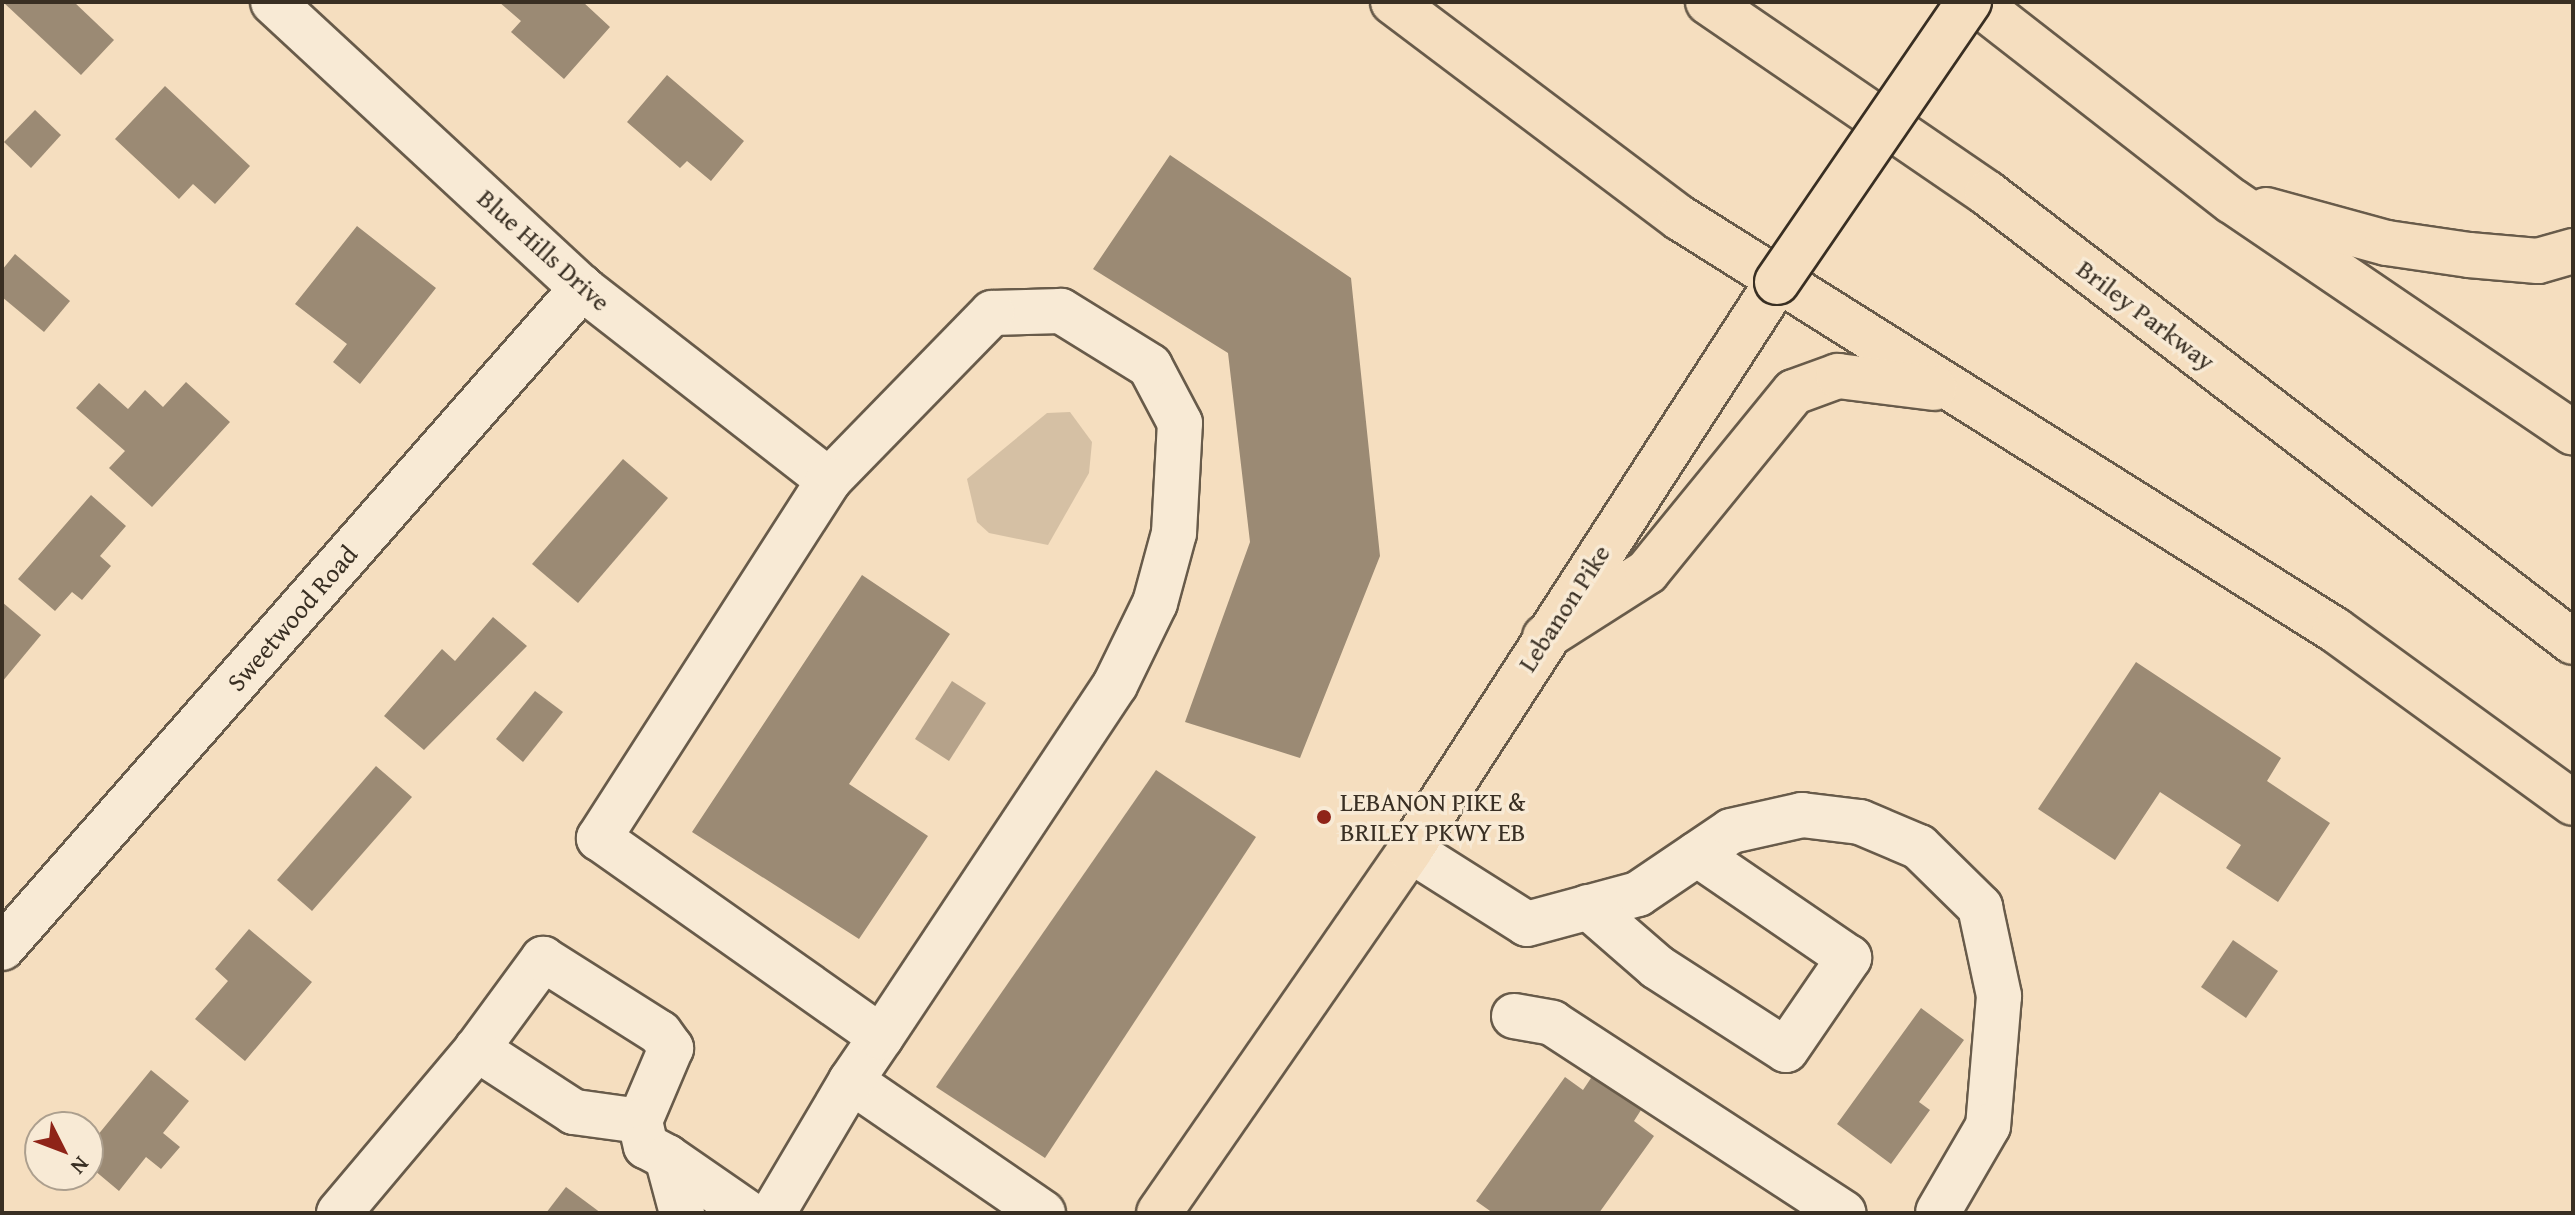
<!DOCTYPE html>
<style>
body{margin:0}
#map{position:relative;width:2575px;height:1215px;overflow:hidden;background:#f5debf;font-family:"Gentium Book Plus",serif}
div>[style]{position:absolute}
.green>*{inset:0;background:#d5c0a4}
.water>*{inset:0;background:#b5a28a}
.building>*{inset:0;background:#9b8a74}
.roads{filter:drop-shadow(2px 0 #685b4a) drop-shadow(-2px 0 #685b4a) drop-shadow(0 2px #685b4a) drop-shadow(0 -2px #685b4a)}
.minor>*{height:44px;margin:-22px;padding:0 22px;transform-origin:22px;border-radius:22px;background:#f8ead5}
.major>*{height:44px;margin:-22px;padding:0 22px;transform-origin:22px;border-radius:22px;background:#f5debf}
.highway>*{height:44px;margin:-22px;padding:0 22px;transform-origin:22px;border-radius:22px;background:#f5debf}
.bridges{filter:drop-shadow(2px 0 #392f23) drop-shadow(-2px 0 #392f23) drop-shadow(0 2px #392f23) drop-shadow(0 -2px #392f23)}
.major-bridge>*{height:44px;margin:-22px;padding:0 22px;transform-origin:22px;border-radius:22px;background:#f5debf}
.dots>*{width:22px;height:22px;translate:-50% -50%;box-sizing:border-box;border:4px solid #f8ead5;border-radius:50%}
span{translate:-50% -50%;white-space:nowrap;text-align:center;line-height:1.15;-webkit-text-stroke:7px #f8ead5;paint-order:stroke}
.street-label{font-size:26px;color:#392f23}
.poi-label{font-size:26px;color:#392f23}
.left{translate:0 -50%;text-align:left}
.frame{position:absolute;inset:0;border:4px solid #392f23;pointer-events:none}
.north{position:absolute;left:24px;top:1111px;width:80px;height:80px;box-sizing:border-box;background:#f8ead5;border:2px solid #ac9f8e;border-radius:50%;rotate:132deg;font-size:22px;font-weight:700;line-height:32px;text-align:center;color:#392f23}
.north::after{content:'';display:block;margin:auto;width:28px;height:36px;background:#8f2418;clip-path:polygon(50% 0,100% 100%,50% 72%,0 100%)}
</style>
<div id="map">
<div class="green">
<div style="clip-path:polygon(1070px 412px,1092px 442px,1089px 473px,1048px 545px,989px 533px,977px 522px,967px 479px,1047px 413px)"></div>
</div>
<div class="water">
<div style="clip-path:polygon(952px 681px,986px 703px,949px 761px,915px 739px)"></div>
</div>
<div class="building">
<div style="clip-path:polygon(3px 2px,74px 2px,114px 40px,81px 75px)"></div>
<div style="clip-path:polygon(499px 2px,583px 2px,610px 27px,564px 79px,511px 32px,521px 21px)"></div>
<div style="clip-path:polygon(667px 75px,744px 141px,711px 181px,687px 161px,680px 168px,627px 122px)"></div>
<div style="clip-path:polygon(165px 86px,250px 166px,215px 204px,193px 184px,179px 199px,115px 139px)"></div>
<div style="clip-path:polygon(35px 110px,61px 135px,31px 168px,4px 142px)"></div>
<div style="clip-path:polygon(1170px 155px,1351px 278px,1380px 556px,1300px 758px,1185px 722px,1250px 542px,1228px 353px,1093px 269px)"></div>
<div style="clip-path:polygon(357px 226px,436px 288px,360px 384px,333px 362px,347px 344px,295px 304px)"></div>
<div style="clip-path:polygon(15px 254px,70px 301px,44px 332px,2px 297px,2px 270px)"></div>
<div style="clip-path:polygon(186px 382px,230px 422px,152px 507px,109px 468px,125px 451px,76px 408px,99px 383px,128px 409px,145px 390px,163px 407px)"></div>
<div style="clip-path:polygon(623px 459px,668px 498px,578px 603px,532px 564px)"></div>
<div style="clip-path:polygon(91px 495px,126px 526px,100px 556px,111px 566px,82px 600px,72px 592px,55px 611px,18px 579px)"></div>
<div style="clip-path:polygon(862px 575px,950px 634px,849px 784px,928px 836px,859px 939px,692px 832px)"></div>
<div style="clip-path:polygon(2px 602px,41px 635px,2px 682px)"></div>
<div style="clip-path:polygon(493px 617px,527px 646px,424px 750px,384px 716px,442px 649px,455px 661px)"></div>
<div style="clip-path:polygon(2136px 662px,2281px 758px,2267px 781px,2330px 823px,2278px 902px,2226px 868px,2241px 845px,2160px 792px,2115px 860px,2038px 809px)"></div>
<div style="clip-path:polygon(535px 691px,563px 712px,523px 762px,496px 739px)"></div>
<div style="clip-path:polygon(376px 766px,412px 797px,312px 911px,277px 880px)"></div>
<div style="clip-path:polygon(1156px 770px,1256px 837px,1045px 1158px,936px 1087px)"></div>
<div style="clip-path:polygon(249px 929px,312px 982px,245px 1061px,195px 1019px,228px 981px,215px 969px)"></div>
<div style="clip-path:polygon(2233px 940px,2278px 971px,2246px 1018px,2201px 987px)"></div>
<div style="clip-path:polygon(1921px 1008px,1964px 1040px,1919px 1102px,1930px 1110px,1891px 1164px,1837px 1124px)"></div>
<div style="clip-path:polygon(151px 1070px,189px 1101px,163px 1133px,180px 1147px,161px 1169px,146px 1157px,119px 1191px,88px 1165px,88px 1147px)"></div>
<div style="clip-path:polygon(1593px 1075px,1641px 1110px,1634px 1121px,1654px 1136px,1599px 1213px,1493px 1213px,1476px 1201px,1565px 1077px,1583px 1090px)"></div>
<div style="clip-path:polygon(566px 1187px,601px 1213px,546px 1213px)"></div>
</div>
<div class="roads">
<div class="minor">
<div style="left:273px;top:2px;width:421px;rotate:42.8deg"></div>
<div style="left:582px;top:288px;width:313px;rotate:37.9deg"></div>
<div style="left:1410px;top:850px;width:138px;rotate:32.3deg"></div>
<div style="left:1527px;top:924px;width:115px;rotate:-15.1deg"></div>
<div style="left:1638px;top:894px;width:112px;rotate:-34.1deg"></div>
<div style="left:1731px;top:831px;width:73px;rotate:-12.7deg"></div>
<div style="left:1802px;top:815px;width:58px;rotate:6.9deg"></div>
<div style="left:1860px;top:822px;width:64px;rotate:23deg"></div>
<div style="left:1919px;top:847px;width:86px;rotate:44.5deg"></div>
<div style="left:1980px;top:907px;width:91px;rotate:77.9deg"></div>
<div style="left:1999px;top:996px;width:130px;rotate:94.8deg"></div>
<div style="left:1988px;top:1126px;width:99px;rotate:120.2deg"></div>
<div style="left:1588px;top:907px;width:91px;rotate:41deg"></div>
<div style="left:1657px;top:967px;width:153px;rotate:32.8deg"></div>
<div style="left:1786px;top:1050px;width:112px;rotate:-55.6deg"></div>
<div style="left:1849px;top:958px;width:184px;rotate:-145.6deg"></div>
<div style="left:2px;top:948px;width:879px;rotate:-48.69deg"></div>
<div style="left:1514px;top:1016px;width:39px;rotate:10deg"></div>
<div style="left:1552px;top:1023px;width:348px;rotate:33.1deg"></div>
<div style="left:851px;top:1081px;width:233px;rotate:34.5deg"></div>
<div style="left:640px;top:1121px;width:67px;rotate:-172.2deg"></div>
<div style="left:574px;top:1112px;width:116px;rotate:-147deg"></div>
<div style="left:477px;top:1049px;width:112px;rotate:-53.7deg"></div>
<div style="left:543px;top:959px;width:138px;rotate:32.3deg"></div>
<div style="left:660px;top:1033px;width:19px;rotate:54deg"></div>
<div style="left:671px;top:1048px;width:79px;rotate:113deg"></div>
<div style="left:640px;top:1121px;width:26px;rotate:77deg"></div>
<div style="left:646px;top:1146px;width:24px;rotate:28deg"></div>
<div style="left:667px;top:1157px;width:58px;rotate:75deg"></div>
<div style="left:667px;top:1157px;width:98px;rotate:34.7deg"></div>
<div style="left:339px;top:1213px;width:214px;rotate:-49.9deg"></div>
<div style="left:773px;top:1213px;width:153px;rotate:-59.4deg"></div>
<div style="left:851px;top:1081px;width:53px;rotate:-55.7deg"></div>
<div style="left:881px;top:1037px;width:423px;rotate:-56.4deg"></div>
<div style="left:1115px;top:685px;width:91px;rotate:-64deg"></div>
<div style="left:1155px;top:603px;width:73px;rotate:-74.8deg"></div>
<div style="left:1174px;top:533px;width:110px;rotate:-86.9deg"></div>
<div style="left:1180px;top:423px;width:64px;rotate:-117.8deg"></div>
<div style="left:1150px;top:366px;width:105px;rotate:-148.3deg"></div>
<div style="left:1061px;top:311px;width:69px;rotate:178.3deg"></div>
<div style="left:992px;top:313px;width:233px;rotate:134.3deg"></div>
<div style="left:829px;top:480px;width:426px;rotate:122.7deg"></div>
<div style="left:599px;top:838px;width:345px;rotate:35.2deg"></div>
</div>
<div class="major">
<div style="left:1159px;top:1213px;width:441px;rotate:-55.3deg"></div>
<div style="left:1410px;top:850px;width:676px;rotate:-57.13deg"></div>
</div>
<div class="highway">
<div style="left:1393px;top:2px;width:359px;rotate:37deg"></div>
<div style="left:1680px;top:218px;width:774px;rotate:32.17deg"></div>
<div style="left:2335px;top:630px;width:294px;rotate:36deg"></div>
<div style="left:1708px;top:2px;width:338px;rotate:34.4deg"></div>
<div style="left:1987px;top:193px;width:738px;rotate:37.46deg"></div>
<div style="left:1976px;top:2px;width:324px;rotate:37.9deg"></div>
<div style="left:2232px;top:201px;width:412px;rotate:34.2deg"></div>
<div style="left:2266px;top:210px;width:125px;rotate:15.3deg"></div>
<div style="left:2387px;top:243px;width:83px;rotate:8.3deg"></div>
<div style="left:2469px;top:255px;width:69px;rotate:5deg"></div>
<div style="left:2538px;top:261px;width:36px;rotate:-16deg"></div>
<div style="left:1545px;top:637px;width:121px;rotate:-32.5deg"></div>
<div style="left:1647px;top:572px;width:232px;rotate:-50.8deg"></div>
<div style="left:1794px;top:392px;width:47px;rotate:-20deg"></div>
<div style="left:1838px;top:376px;width:97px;rotate:7.1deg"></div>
</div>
</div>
<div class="bridges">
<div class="major-bridge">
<div style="left:1777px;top:282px;width:340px;rotate:-55.6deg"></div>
</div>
</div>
<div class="dots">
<div style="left:1324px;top:817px;background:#8f2418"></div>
</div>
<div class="street-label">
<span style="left:544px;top:250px;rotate:42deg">Blue Hills Drive</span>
<span style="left:2146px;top:315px;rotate:37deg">Briley Parkway</span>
<span style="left:1564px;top:608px;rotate:-57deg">Lebanon Pike</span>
<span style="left:292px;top:618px;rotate:-49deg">Sweetwood Road</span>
</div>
<div class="poi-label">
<span class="left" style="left:1340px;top:817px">LEBANON PIKE &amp;<br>BRILEY PKWY EB</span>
</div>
<div class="frame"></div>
<div class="north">N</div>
</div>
